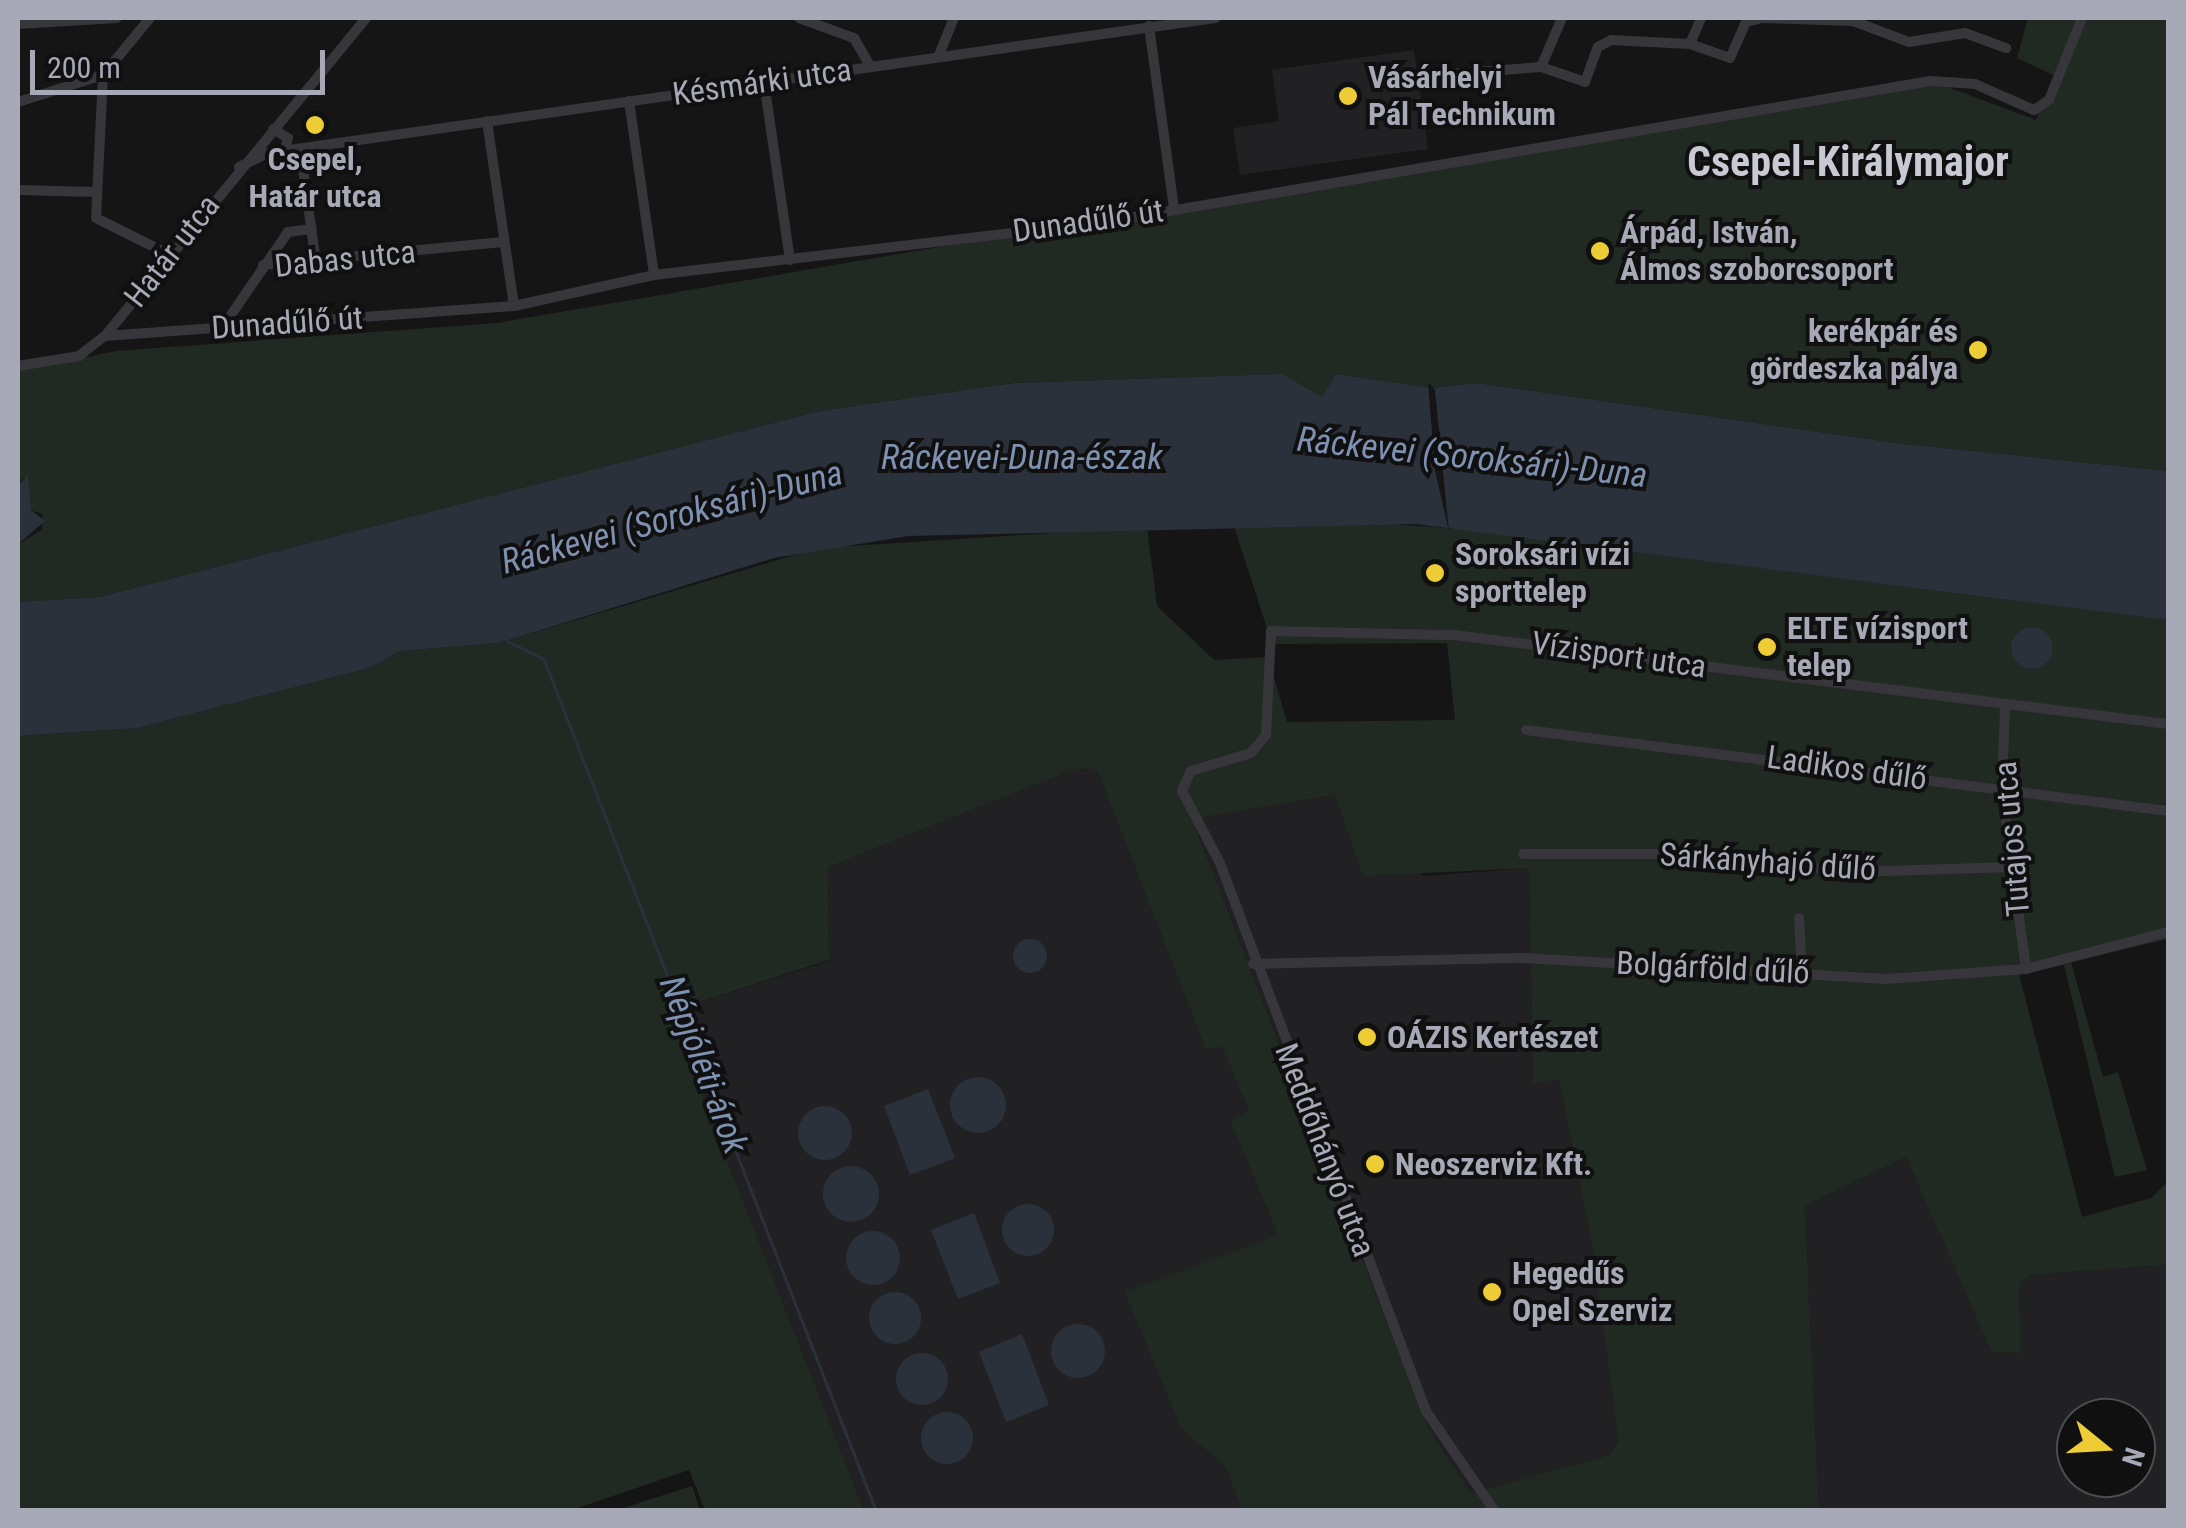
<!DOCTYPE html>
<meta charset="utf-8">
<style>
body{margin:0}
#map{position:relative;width:2186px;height:1528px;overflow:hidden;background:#151516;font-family:"Roboto Condensed",sans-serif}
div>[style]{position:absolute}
.built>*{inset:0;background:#212123}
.green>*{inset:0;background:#212923}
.water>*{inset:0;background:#2b313a}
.round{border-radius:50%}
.pier>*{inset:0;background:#151516}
.stream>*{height:2.5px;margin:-1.25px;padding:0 1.25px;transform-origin:1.25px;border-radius:1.25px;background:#2b313a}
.minor>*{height:10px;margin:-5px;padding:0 5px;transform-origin:5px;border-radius:5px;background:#36363b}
.dots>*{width:28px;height:28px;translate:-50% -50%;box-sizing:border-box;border:5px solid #101011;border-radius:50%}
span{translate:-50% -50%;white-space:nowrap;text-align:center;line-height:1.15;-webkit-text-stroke:8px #101011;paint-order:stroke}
.poi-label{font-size:32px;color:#a7a9b6;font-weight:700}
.left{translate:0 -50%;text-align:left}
.right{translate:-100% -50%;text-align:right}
.street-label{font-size:32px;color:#a7a9b6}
.water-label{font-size:35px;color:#7f91b1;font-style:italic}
.district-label{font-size:42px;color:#c8c9d2;font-weight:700}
.frame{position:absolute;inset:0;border:20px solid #a7a9b6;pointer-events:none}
.north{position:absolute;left:2056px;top:1398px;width:100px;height:100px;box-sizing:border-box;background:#101011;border:2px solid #4c4d53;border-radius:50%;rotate:108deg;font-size:28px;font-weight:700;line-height:40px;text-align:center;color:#a7a9b6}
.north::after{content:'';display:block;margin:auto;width:35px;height:45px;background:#edcc36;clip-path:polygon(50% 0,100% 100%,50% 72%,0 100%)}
.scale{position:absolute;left:30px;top:50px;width:295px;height:45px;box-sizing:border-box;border:5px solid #a7a9b6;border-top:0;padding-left:12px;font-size:30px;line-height:35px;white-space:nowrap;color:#a7a9b6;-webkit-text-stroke:8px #101011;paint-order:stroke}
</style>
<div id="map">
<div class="built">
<div style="clip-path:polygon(1414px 50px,1428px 149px,1240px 175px,1233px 128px,1279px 121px,1272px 70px)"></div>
<div style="clip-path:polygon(1075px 769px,1097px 770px,1206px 1050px,1222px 1045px,1249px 1111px,1230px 1120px,1278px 1235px,1182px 1430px,1225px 1466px,1242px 1510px,864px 1510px,669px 1012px,829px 961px,828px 867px)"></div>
<div style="clip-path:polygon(1335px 795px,1423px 876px,1529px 868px,1533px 1082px,1559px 1080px,1593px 1250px,1618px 1441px,1610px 1455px,1471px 1493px,1429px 1430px,1192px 819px)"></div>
<div style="clip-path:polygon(evenodd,1906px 1157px,1993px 1352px,2021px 1353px,2019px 1284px,2029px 1275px,2168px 1265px,2168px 1510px,1819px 1510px,1805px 1206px,1906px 1157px,2076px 1418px,2136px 1418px,2136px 1478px,2076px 1478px,2076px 1418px)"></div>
</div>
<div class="green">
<div style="clip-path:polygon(2028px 18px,2076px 18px,2065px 49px,2079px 18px,2168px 18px,2168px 471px,1903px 444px,1476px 383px,1433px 388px,1336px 374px,1322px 398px,1281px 374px,1014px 383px,820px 411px,100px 597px,18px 602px,18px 544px,42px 530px,42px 514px,31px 510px,23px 478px,18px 485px,18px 371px,116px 351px,497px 323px,1923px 78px,2036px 120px,2055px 76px,2017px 58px)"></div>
<div style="clip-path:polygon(evenodd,1337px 520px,1580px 538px,2168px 620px,2168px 939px,2071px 962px,2103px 1077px,2118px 1072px,2147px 1170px,2115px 1177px,2064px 965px,2019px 974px,2082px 1217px,2151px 1198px,2168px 1181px,2168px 1265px,2029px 1275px,2019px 1284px,2021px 1353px,1992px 1352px,1906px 1157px,1805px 1206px,1819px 1510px,1242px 1510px,1225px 1466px,1182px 1430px,1125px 1292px,1278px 1235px,1230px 1120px,1249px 1111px,1222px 1046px,1206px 1050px,1097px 770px,1075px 769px,828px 867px,829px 960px,669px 1012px,864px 1510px,705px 1510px,689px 1470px,572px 1510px,18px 1510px,18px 736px,137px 728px,369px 668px,400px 651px,499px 643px,818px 548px,1147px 527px,1157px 606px,1214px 660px,1268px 657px,1287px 722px,1455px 720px,1447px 643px,1272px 644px,1233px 523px,1337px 520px,1335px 795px,1363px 876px,1529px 868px,1533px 1083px,1559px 1080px,1593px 1250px,1618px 1441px,1610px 1455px,1471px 1493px,1429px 1430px,1192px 819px,1335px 795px)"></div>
<div style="clip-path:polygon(692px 1486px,700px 1510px,617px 1510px)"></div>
</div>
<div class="water">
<div style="clip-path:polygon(1282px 374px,1322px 397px,1336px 374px,1433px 388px,1476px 383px,1903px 444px,2168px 471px,2168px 620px,1415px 524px,908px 536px,774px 558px,499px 643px,400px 651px,369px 668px,137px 728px,18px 736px,18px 602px,100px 597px,820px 411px,1014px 383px)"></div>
<div style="clip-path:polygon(28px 476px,31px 510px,45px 521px,18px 544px,18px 485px)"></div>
<div class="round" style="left:2011px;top:627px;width:42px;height:42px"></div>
<div class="round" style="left:1013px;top:939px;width:34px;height:34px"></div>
<div class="round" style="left:950px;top:1077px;width:56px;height:56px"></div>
<div style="clip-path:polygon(928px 1089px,955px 1158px,910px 1175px,884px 1106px)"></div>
<div class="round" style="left:798px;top:1106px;width:54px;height:54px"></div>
<div class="round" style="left:823px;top:1166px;width:56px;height:56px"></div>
<div class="round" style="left:1002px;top:1204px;width:52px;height:52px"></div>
<div style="clip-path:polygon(974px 1213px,1000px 1283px,958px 1299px,931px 1230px)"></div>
<div class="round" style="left:846px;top:1231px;width:54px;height:54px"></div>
<div class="round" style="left:869px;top:1292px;width:52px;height:52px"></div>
<div class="round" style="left:1051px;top:1324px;width:54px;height:54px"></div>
<div style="clip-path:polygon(1022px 1334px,1049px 1405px,1006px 1422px,979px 1352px)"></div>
<div class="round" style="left:896px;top:1353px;width:52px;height:52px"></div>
<div class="round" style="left:921px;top:1412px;width:52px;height:52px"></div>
</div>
<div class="pier">
<div style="clip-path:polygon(1428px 382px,1435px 390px,1449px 532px,1435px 470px)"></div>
</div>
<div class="stream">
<div style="left:507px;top:641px;width:41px;rotate:25.9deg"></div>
<div style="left:544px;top:659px;width:913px;rotate:68.69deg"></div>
</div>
<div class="minor">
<div style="left:150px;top:18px;width:74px;rotate:129.5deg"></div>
<div style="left:103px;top:75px;width:143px;rotate:92.8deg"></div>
<div style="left:96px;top:218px;width:80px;rotate:26.6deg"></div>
<div style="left:799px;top:18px;width:59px;rotate:20deg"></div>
<div style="left:854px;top:38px;width:32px;rotate:60deg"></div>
<div style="left:18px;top:24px;width:99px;rotate:-3.5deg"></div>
<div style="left:1149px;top:26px;width:184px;rotate:82.2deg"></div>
<div style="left:1690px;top:44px;width:28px;rotate:-67deg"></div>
<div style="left:939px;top:55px;width:40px;rotate:-68deg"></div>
<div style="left:1541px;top:67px;width:53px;rotate:-66.8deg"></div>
<div style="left:1433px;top:75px;width:108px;rotate:-4.2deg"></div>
<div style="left:1541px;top:67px;width:46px;rotate:18.8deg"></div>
<div style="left:1585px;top:82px;width:37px;rotate:-70deg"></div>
<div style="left:1598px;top:47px;width:15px;rotate:-28deg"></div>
<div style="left:1611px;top:40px;width:79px;rotate:2.9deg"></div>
<div style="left:1690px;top:44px;width:42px;rotate:19.3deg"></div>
<div style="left:1730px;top:58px;width:39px;rotate:-66deg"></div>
<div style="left:1746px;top:22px;width:16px;rotate:-14deg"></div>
<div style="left:1762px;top:18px;width:91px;rotate:1.9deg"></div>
<div style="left:1853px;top:21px;width:60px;rotate:20.6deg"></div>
<div style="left:1909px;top:42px;width:57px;rotate:-9.1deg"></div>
<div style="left:1965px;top:33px;width:44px;rotate:20.1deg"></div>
<div style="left:764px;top:82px;width:180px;rotate:81.7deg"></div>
<div style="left:629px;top:101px;width:176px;rotate:81.8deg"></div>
<div style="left:18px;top:102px;width:89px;rotate:-17.6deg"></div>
<div style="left:487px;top:121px;width:187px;rotate:81.7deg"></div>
<div style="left:273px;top:129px;width:17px;rotate:31deg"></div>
<div style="left:288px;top:138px;width:16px;rotate:105deg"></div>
<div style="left:302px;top:162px;width:102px;rotate:82.1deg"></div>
<div style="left:239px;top:167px;width:32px;rotate:-26deg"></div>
<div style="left:268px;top:153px;width:957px;rotate:-8.11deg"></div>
<div style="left:18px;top:190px;width:77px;rotate:1.5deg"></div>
<div style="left:263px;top:265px;width:241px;rotate:-5.5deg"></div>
<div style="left:222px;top:328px;width:116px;rotate:-55.5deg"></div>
<div style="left:288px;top:232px;width:24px;rotate:-7deg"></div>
<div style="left:105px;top:336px;width:410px;rotate:-4.2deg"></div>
<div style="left:514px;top:306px;width:143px;rotate:-12.5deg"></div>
<div style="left:654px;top:275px;width:460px;rotate:-6.7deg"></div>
<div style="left:1111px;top:221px;width:831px;rotate:-9.7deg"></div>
<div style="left:1930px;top:81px;width:45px;rotate:3.8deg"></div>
<div style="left:1975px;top:84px;width:64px;rotate:23.8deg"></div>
<div style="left:2034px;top:110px;width:18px;rotate:-34deg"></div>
<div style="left:2049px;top:100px;width:88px;rotate:-68.1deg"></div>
<div style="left:18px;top:366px;width:62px;rotate:-9.3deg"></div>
<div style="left:79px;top:356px;width:33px;rotate:-38deg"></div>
<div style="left:105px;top:336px;width:411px;rotate:-50.6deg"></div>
<div style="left:2005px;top:708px;width:81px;rotate:92.1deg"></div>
<div style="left:2002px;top:789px;width:182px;rotate:82.4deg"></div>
<div style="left:1526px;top:730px;width:647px;rotate:7.19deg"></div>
<div style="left:1523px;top:854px;width:170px"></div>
<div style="left:1693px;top:854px;width:160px;rotate:6.5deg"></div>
<div style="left:1852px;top:872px;width:160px;rotate:-1.8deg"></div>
<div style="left:1799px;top:918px;width:54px;rotate:86.8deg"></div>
<div style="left:1253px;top:964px;width:270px;rotate:-1.3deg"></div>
<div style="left:1523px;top:958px;width:364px;rotate:3.3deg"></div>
<div style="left:1886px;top:979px;width:140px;rotate:-4.1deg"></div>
<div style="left:2026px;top:969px;width:147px;rotate:-14.6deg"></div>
<div style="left:1494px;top:1510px;width:120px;rotate:-124.5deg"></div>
<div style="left:1426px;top:1411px;width:585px;rotate:-110.6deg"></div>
<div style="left:1220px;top:863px;width:81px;rotate:-117.8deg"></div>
<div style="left:1182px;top:791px;width:22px;rotate:-66deg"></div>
<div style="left:1191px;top:771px;width:63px;rotate:-16.7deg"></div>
<div style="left:1251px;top:753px;width:23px;rotate:-50deg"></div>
<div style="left:1266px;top:735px;width:104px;rotate:-87.2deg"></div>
<div style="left:1271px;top:631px;width:183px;rotate:1.3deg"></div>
<div style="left:1454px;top:635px;width:720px;rotate:7.11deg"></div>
</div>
<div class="dots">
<div style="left:1348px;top:96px;background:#edcc36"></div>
<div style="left:315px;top:125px;background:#edcc36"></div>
<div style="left:1600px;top:251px;background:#edcc36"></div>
<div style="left:1978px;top:350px;background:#edcc36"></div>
<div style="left:1435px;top:573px;background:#edcc36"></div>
<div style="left:1767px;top:647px;background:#edcc36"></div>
<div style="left:1367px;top:1037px;background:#edcc36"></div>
<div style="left:1375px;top:1164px;background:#edcc36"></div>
<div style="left:1492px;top:1292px;background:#edcc36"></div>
</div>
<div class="poi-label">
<span class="left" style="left:1368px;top:96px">Vásárhelyi<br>Pál Technikum</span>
<span style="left:315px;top:178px">Csepel,<br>Határ utca</span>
<span class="left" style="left:1620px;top:251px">Árpád, István,<br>Álmos szoborcsoport</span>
<span class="right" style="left:1958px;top:350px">kerékpár és<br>gördeszka pálya</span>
<span class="left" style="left:1455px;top:573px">Soroksári vízi<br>sporttelep</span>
<span class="left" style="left:1787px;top:647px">ELTE vízisport<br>telep</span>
<span class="left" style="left:1387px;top:1037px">OÁZIS Kertészet</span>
<span class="left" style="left:1395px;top:1164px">Neoszerviz Kft.</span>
<span class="left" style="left:1512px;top:1292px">Hegedűs<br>Opel Szerviz</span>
</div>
<div class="street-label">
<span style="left:762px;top:82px;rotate:-8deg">Késmárki utca</span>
<span style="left:1088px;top:221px;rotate:-8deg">Dunadűlő út</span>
<span style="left:172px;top:251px;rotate:-52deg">Határ utca</span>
<span style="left:345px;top:259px;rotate:-6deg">Dabas utca</span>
<span style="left:287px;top:323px;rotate:-4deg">Dunadűlő út</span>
<span style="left:1619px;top:655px;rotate:8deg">Vízisport utca</span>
<span style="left:1847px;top:768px;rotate:8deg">Ladikos dűlő</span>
<span style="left:2012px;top:839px;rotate:-95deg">Tutajos utca</span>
<span style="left:1768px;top:862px;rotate:4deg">Sárkányhajó dűlő</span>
<span style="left:1713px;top:968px;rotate:3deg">Bolgárföld dűlő</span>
<span style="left:1325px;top:1150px;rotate:69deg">Meddőhányó utca</span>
</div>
<div class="water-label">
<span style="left:1022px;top:458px">Ráckevei-Duna-észak</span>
<span style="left:1472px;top:458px;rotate:6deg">Ráckevei (Soroksári)-Duna</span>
<span style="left:672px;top:518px;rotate:-15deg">Ráckevei (Soroksári)-Duna</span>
<span style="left:703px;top:1065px;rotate:69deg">Népjóléti-árok</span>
</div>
<div class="district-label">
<span style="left:1848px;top:162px">Csepel-Királymajor</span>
</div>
<div class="frame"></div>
<div class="north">N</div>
<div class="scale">200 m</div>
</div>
